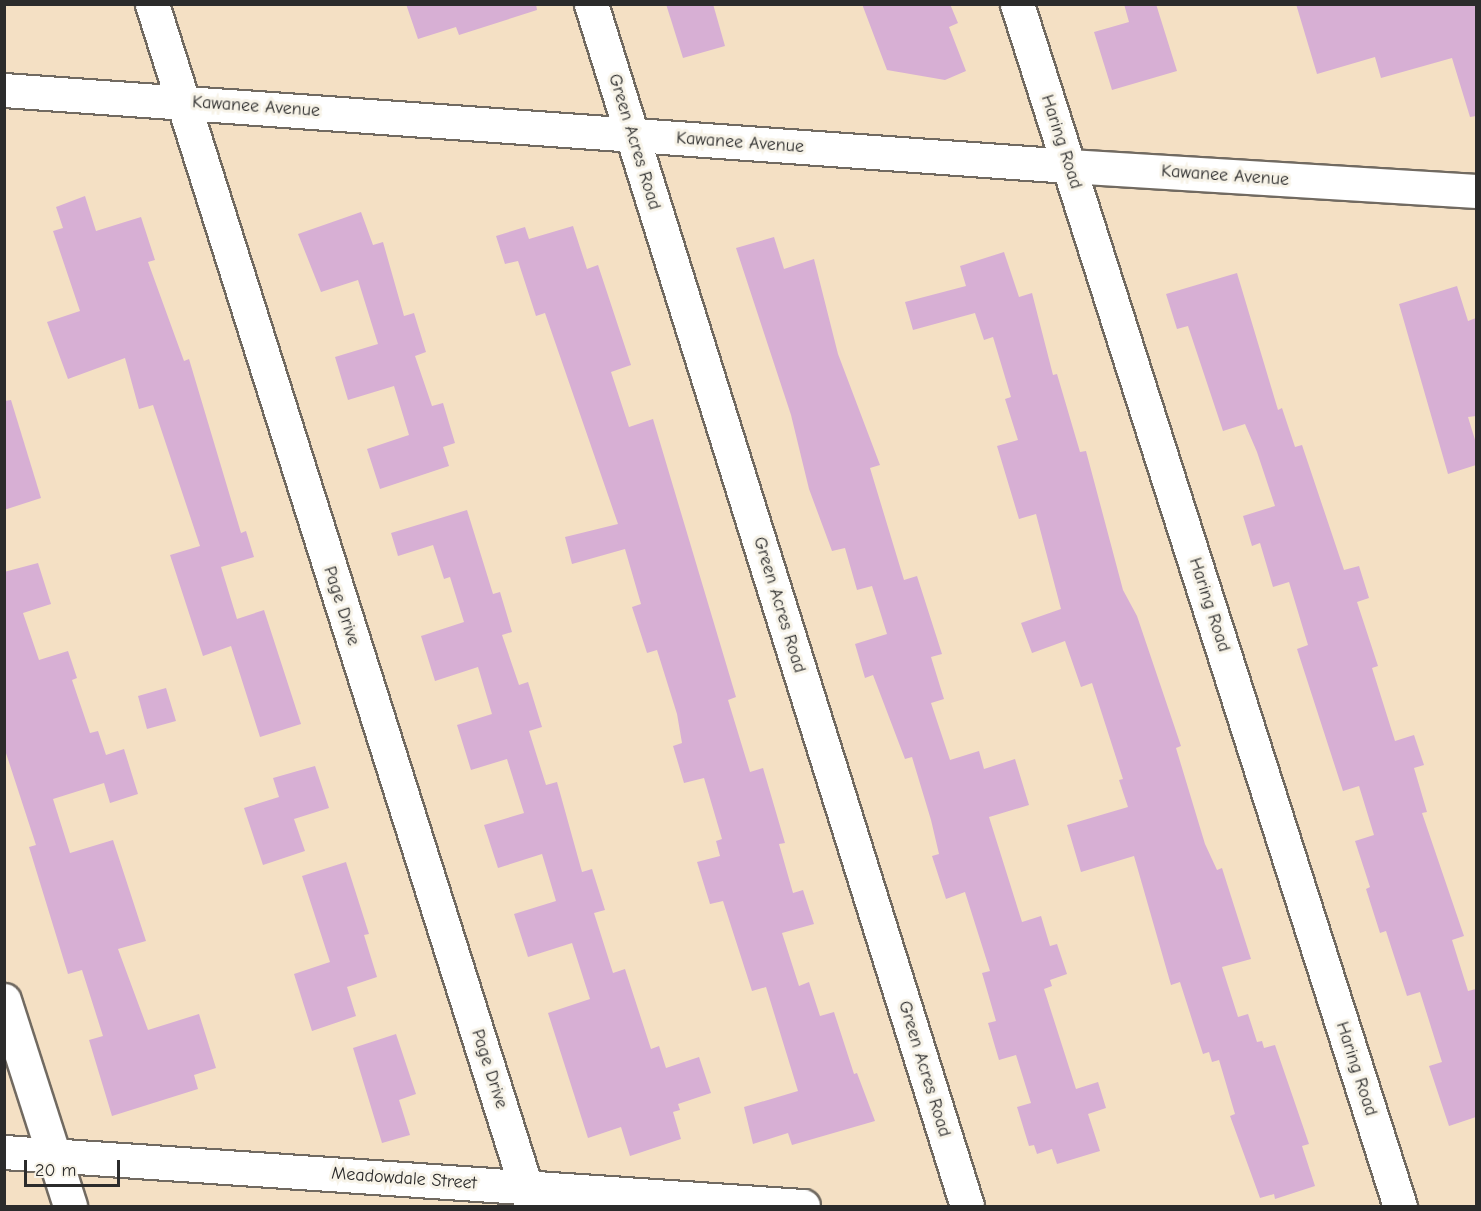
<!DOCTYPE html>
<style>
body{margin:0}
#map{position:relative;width:1481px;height:1211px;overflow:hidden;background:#f4e0c4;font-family:"Comic Neue",sans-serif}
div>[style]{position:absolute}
.building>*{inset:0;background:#d7afd4}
.roads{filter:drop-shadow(2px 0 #716a61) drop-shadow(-2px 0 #716a61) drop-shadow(0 2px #716a61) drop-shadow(0 -2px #716a61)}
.street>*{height:33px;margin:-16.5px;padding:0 16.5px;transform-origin:16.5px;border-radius:16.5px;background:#fff}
span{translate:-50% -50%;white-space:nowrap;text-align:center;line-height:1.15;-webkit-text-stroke:6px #f7f3e8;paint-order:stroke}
.street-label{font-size:18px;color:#2b2b2b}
.frame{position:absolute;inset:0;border:6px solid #2b2b2b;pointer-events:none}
.scale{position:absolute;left:24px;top:1160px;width:96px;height:27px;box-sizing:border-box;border:3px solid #2b2b2b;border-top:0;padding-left:8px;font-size:18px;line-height:21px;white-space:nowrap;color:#2b2b2b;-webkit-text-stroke:4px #f7f3e8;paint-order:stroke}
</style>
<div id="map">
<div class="building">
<div style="clip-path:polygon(406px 4px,536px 4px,537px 10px,459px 35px,456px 27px,418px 39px)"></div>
<div style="clip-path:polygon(666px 4px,713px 4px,725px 46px,683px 58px)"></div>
<div style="clip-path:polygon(862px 4px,950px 4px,958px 23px,949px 27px,966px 71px,945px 80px,887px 70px)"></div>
<div style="clip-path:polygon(1124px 4px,1156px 4px,1177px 71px,1112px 90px,1094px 32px,1129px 22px)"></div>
<div style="clip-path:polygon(1296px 4px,1476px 4px,1476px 116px,1470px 117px,1452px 58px,1381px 78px,1375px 57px,1317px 74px)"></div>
<div style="clip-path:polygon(85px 196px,96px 231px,141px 217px,155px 260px,148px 262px,184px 361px,189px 359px,241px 533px,246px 531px,254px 557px,221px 567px,237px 619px,264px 610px,301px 724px,260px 737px,231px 646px,203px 656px,170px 555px,200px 546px,153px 405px,139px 409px,125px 358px,68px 379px,47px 322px,80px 311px,53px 231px,63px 228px,56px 207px)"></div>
<div style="clip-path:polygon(361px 212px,373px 245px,383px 242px,404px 316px,414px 313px,426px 352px,415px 356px,432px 406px,443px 403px,455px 443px,443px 447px,449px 466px,380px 489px,367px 449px,409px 435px,394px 386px,348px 400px,335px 357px,378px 344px,358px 280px,321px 292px,298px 234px)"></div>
<div style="clip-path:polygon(573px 226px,587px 269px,598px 265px,631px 365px,611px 372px,629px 427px,653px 419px,736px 697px,728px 700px,750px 772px,763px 768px,785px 843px,779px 844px,793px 893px,803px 890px,814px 924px,782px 933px,799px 986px,809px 982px,820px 1016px,834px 1012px,854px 1074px,857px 1073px,875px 1121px,792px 1145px,788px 1133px,753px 1144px,744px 1107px,798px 1091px,766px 987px,752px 991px,723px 901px,710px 904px,697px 862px,720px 856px,716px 841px,722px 839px,704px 778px,684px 783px,673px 746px,682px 743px,677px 714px,657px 650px,647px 653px,632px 607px,641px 604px,625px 549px,572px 564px,565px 537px,618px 524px,545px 313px,536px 316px,518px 261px,505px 264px,496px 236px,525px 227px,529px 239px)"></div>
<div style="clip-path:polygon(774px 237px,784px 269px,814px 259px,838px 354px,880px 465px,870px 468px,904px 580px,917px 576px,942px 654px,931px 657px,944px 699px,931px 703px,950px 760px,979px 751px,984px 769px,1015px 759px,1029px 805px,989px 817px,1022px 922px,1041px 916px,1050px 946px,1057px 944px,1067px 974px,1050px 980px,1052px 986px,1044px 989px,1076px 1089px,1098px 1082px,1106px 1108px,1088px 1114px,1100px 1151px,1057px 1164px,1052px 1149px,1037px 1154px,1034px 1145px,1029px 1146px,1017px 1107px,1031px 1103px,1016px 1055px,999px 1060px,988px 1023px,996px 1021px,982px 973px,990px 971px,965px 892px,946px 899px,932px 856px,939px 854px,931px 820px,912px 757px,905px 759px,873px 675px,865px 678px,855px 644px,887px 634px,872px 586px,857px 590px,845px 548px,832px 551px,809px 489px,791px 415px,736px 248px)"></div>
<div style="clip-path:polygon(1004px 252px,1019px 297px,1032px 293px,1053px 375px,1057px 374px,1080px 452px,1086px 451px,1123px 590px,1137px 616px,1181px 746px,1176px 748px,1205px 844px,1217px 870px,1222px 868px,1251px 959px,1222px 967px,1238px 1017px,1248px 1014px,1257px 1042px,1262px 1041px,1264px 1048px,1275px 1045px,1309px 1144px,1302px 1146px,1315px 1186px,1275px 1199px,1274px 1194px,1260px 1198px,1230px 1116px,1235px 1114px,1219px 1060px,1212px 1062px,1209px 1052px,1203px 1054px,1180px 982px,1171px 985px,1134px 856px,1081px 872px,1067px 825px,1128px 807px,1119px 780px,1123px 779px,1092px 683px,1081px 687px,1065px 641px,1032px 653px,1021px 623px,1061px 609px,1036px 514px,1019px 519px,997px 446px,1018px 440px,1005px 399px,1011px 397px,993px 337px,984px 340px,975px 313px,913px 330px,905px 302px,966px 286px,960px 266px)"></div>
<div style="clip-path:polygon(1237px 273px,1278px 410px,1282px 408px,1295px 447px,1302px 445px,1344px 570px,1359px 566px,1369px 598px,1357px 602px,1378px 666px,1372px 668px,1395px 741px,1414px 735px,1424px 765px,1414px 768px,1427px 812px,1422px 813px,1464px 936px,1452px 940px,1468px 991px,1476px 989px,1476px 1117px,1449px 1126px,1429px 1066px,1442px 1062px,1420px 992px,1407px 996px,1386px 931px,1380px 933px,1366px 889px,1370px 887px,1355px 841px,1374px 835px,1359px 786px,1343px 791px,1297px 649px,1308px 645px,1289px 582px,1273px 587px,1260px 543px,1252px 546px,1243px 516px,1275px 506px,1257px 452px,1245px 424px,1223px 431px,1188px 326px,1177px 329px,1166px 294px)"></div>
<div style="clip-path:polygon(1457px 286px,1468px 321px,1476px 318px,1476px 416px,1468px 417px,1476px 443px,1476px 465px,1448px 474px,1399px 304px)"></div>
<div style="clip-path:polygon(11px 400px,41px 498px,4px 510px,4px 401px)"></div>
<div style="clip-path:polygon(467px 510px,493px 594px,500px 592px,512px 632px,502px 635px,519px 685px,528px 682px,542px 727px,529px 731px,546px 785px,557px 782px,582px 872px,592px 869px,605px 910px,594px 913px,613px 973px,625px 969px,651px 1049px,659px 1046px,666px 1068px,699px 1057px,711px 1093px,678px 1104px,680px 1110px,673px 1112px,681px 1139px,630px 1156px,621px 1127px,588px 1138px,548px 1013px,590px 999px,572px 943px,528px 957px,514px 914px,556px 901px,542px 854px,498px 868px,484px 825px,524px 813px,507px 759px,471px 770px,457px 725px,492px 714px,478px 667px,435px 681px,421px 636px,464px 622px,450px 577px,444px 579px,433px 545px,398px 556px,391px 533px)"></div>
<div style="clip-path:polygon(38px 563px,51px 604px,23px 613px,39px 660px,68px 651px,77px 678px,72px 680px,90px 733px,98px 731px,106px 755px,124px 749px,138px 794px,110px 803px,104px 783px,53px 799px,70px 853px,113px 840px,146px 941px,118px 949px,148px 1030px,199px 1014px,216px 1068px,194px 1075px,198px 1089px,112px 1116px,89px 1040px,103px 1036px,82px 970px,68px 974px,29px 847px,36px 845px,4px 747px,4px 572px)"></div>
<div style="clip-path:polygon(166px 688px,176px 721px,147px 729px,138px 696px)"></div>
<div style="clip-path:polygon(315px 766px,329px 808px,294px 819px,305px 851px,263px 865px,244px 808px,279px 797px,273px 778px)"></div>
<div style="clip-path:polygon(346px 862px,369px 934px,364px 935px,377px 977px,347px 987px,356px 1016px,312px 1031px,294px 974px,330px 962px,302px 876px)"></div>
<div style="clip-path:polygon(396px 1034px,416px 1094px,399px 1100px,410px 1135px,382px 1143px,353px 1048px)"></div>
</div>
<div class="roads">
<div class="street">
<div style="left:152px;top:4px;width:1261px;rotate:72.46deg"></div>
<div style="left:591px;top:4px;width:1259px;rotate:72.63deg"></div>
<div style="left:1017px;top:4px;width:1262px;rotate:72.33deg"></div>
<div style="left:4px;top:90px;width:1068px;rotate:4.08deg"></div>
<div style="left:1069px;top:166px;width:408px;rotate:3.5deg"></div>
<div style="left:4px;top:1000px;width:216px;rotate:72.2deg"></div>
<div style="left:4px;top:1152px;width:801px;rotate:3.87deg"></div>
</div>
</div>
<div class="street-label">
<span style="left:256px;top:107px;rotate:4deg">Kawanee Avenue</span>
<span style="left:634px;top:142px;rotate:73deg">Green Acres Road</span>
<span style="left:1061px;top:142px;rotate:72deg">Haring Road</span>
<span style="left:740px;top:143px;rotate:4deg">Kawanee Avenue</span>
<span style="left:1225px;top:176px;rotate:4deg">Kawanee Avenue</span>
<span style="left:779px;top:605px;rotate:73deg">Green Acres Road</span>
<span style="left:1209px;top:605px;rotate:72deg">Haring Road</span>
<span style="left:341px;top:606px;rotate:72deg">Page Drive</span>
<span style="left:489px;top:1069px;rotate:72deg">Page Drive</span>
<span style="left:924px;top:1069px;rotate:73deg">Green Acres Road</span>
<span style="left:1356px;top:1069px;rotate:72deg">Haring Road</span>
<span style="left:404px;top:1179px;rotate:4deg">Meadowdale Street</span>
</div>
<div class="frame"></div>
<div class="scale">20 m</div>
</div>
